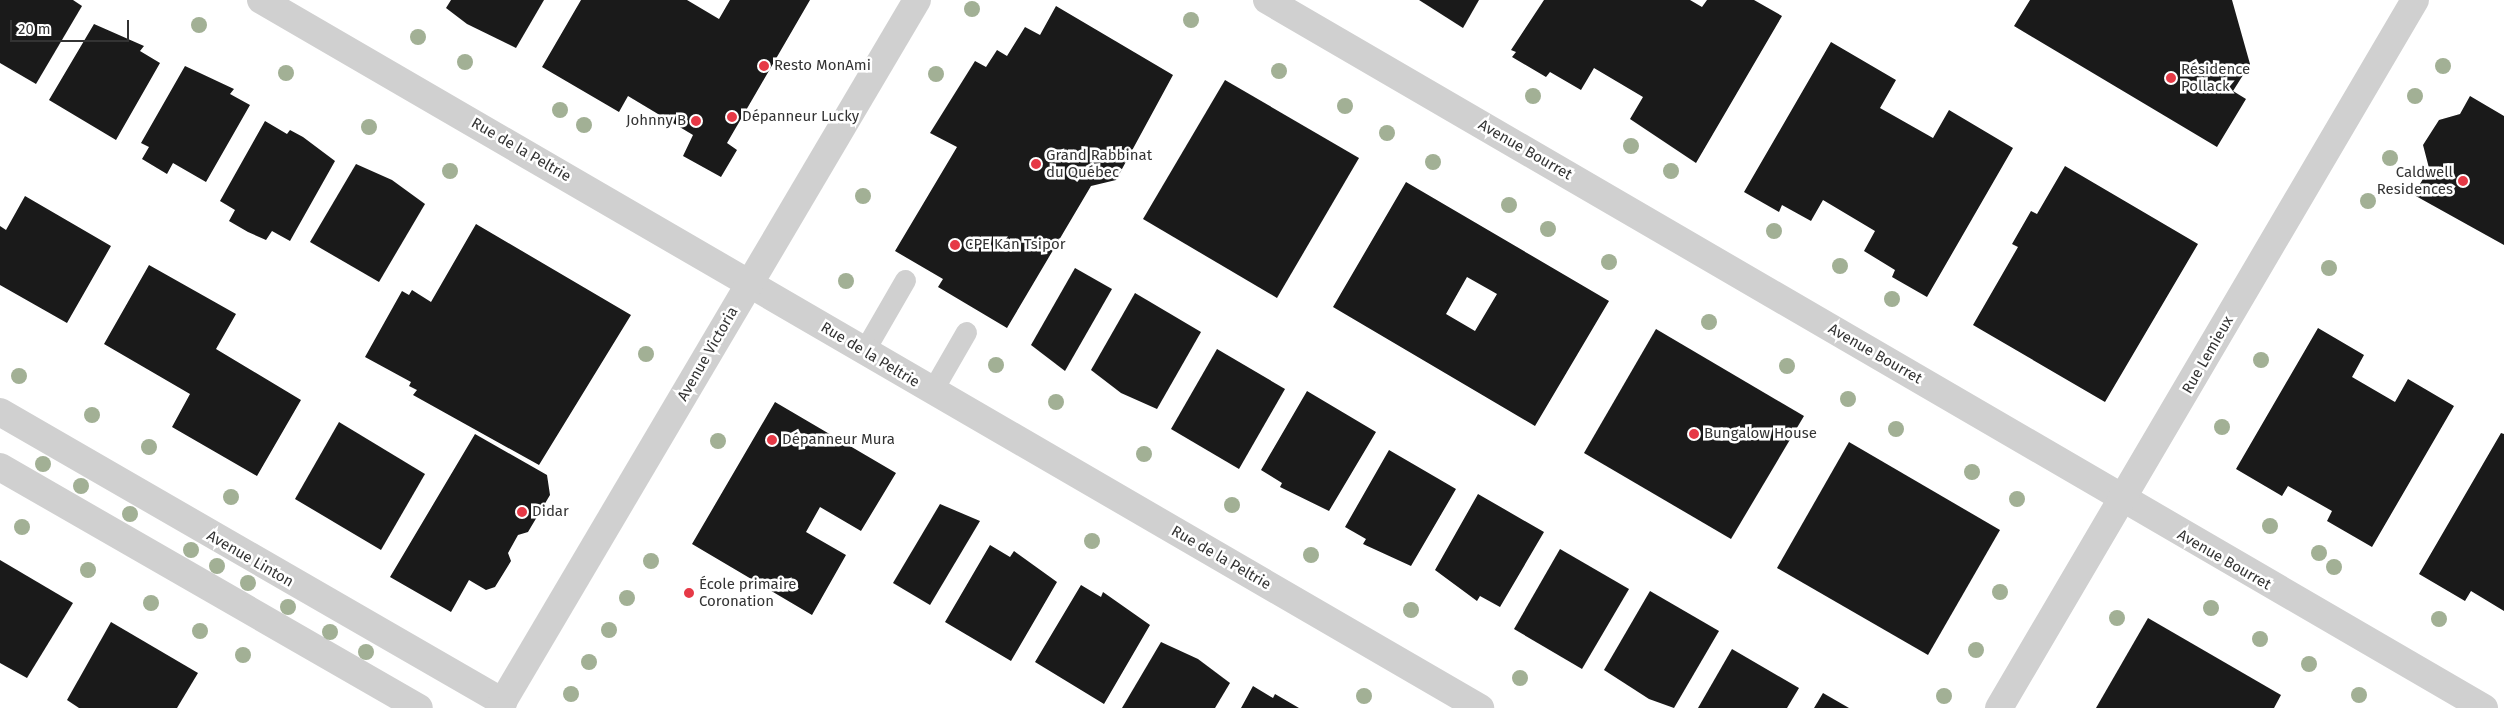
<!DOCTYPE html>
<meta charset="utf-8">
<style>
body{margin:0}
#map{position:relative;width:2504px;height:708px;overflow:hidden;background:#fff;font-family:"Fira Sans",sans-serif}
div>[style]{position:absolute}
.building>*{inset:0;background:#1a1a1a}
.service>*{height:21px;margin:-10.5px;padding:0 10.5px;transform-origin:10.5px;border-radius:10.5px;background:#d0d0d0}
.minor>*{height:28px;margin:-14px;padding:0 14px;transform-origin:14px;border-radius:14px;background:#d0d0d0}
.tertiary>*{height:28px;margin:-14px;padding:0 14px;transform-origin:14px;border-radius:14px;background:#d0d0d0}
.trees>*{width:16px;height:16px;margin:-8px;border-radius:50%;background:#a2b095}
.dots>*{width:14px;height:14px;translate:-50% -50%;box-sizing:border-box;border:2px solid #fff;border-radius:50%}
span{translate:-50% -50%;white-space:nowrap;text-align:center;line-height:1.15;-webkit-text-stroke:5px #fff;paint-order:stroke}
.poi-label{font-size:15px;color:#333}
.left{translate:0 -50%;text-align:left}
.right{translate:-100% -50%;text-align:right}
.street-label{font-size:15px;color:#333}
.scale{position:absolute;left:10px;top:20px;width:119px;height:22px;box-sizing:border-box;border:2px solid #333;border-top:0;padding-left:6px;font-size:15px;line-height:18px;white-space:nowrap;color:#333;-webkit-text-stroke:4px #fff;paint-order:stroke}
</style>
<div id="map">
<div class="building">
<div style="clip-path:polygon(0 0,73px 0,82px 6px,36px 84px,0 63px)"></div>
<div style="clip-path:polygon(451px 0,544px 0,516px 48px,467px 24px,446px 8px)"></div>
<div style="clip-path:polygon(581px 0,687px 0,719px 19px,730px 0,810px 0,727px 143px,737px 150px,721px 177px,683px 156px,693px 135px,628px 96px,619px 112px,542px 67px)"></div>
<div style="clip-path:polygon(1419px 0,1479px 0,1463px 28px)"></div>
<div style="clip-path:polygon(1544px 0,1690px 0,1702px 7px,1707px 0,1754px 0,1782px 16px,1696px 163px,1630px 119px,1643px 97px,1594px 68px,1581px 90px,1550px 72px,1546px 77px,1512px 57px,1516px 52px,1511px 50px)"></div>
<div style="clip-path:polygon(2030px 0,2232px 0,2250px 64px,2233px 91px,2246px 99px,2217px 147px,2014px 26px)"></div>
<div style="clip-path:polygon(1056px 6px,1173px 75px,1116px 180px,1091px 186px,1007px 328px,938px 287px,943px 279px,895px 251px,957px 147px,930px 133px,975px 61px,986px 67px,997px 50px,1007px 56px,1025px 27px,1040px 35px)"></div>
<div style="clip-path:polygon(94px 24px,144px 46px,140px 51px,160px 63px,116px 140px,49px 100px)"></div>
<div style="clip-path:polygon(1831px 42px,1896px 80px,1880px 108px,1933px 138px,1949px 110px,2013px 148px,1927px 297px,1892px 277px,1895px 270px,1864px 251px,1875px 231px,1823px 200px,1811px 221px,1782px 205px,1779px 212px,1744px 192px)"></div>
<div style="clip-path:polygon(185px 66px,234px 89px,230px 94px,250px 105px,206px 182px,173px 163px,167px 174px,142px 159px,149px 147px,141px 143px)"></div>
<div style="clip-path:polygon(1225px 80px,1359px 158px,1277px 298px,1143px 219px)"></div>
<div style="clip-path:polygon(2470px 96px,2504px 116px,2504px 245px,2414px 195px,2429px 168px,2423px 145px,2439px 120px,2460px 114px)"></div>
<div style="clip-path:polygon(265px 121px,287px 134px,290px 130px,303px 137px,335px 161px,290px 241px,272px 231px,266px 240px,248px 232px,229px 221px,235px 210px,220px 201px)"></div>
<div style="clip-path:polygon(356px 164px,392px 180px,425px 204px,379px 282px,310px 242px)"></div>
<div style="clip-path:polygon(2065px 166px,2198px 244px,2105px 402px,1973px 325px,2018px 247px,2012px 244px,2031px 211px,2037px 214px)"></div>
<div style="clip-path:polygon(evenodd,1406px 182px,1609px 301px,1535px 426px,1333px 307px,1406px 182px,1467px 277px,1497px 294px,1475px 331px,1446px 314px,1467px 277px)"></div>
<div style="clip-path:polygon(25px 196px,111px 246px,67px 323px,0 285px,0 226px,6px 230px)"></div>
<div style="clip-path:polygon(476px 224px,631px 315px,539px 465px,413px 395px,417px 390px,409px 386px,411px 382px,365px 357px,402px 291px,409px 295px,412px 290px,431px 302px)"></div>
<div style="clip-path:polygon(149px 265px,236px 314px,216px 349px,301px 400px,257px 476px,172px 427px,190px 394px,104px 344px)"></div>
<div style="clip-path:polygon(1075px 268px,1112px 289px,1065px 371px,1031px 345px)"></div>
<div style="clip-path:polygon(1135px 293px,1201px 332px,1157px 409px,1121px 393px,1091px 370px)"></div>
<div style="clip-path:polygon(2318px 328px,2364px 355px,2352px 377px,2395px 402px,2408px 379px,2454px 406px,2372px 547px,2327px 521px,2332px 511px,2288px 486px,2282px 496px,2236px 469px)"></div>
<div style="clip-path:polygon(1656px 329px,1804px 416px,1731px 539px,1584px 453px)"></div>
<div style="clip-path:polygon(1217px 349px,1285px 389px,1239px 469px,1171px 429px)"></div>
<div style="clip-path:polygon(1307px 391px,1376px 432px,1329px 511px,1280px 487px,1282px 483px,1261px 470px)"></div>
<div style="clip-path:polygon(775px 402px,896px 473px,861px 531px,820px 507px,806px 532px,846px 555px,812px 615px,692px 544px)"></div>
<div style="clip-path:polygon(339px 422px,425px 474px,381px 550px,295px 499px)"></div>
<div style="clip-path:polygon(2501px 433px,2504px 434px,2504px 611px,2471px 591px,2465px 601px,2419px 574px)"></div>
<div style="clip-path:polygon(475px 434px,547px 475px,550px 495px,528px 532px,518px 535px,508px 553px,511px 561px,495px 587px,486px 590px,469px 580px,451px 612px,390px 577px)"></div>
<div style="clip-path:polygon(1849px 442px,2000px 530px,1928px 655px,1777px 568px)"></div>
<div style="clip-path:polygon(1389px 450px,1456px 489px,1411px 566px,1363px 544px,1366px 539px,1345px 527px)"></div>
<div style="clip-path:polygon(1478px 494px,1544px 532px,1500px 607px,1480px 596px,1477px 601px,1435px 570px)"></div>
<div style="clip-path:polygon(940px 504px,980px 521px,930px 605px,893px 583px)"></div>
<div style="clip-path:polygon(990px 545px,1010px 557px,1014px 551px,1057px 582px,1011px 661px,945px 622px)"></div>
<div style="clip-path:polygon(1560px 549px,1629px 589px,1582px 669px,1514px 629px)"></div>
<div style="clip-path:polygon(0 560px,73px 603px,27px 678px,0 663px)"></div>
<div style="clip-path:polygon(1081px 585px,1101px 597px,1103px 592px,1150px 625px,1104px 704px,1035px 662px)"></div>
<div style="clip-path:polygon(1650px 591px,1719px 631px,1674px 708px,1649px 699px,1604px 670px)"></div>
<div style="clip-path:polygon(2148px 618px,2281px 695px,2274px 708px,2096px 708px)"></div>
<div style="clip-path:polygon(111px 622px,198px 673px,177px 708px,79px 708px,67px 700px)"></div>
<div style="clip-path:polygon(1161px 642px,1198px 659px,1230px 683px,1215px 708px,1122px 708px)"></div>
<div style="clip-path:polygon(1732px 649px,1799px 688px,1787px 708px,1698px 708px)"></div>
<div style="clip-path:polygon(1253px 686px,1273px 698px,1275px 694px,1299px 708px,1241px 708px)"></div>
<div style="clip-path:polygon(1823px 693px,1849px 708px,1814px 708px)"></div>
</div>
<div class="service">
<div style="left:864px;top:351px;width:82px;rotate:-60deg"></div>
<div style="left:932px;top:391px;width:68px;rotate:-60deg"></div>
</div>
<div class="minor">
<div style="left:261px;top:0;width:1410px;rotate:30.15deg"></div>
<div style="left:1267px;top:0;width:1408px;rotate:30.19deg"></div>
<div style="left:0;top:412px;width:581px;rotate:29.97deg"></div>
<div style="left:0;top:467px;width:483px;rotate:29.9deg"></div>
<div style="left:1999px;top:708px;width:821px;rotate:-59.56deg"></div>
</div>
<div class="tertiary">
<div style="left:499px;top:708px;width:822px;rotate:-59.44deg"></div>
</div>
<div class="trees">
<div style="left:972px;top:9px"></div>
<div style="left:1191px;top:20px"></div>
<div style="left:199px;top:25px"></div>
<div style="left:418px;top:37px"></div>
<div style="left:465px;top:62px"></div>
<div style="left:2443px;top:66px"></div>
<div style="left:1279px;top:71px"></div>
<div style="left:286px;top:73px"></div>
<div style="left:936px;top:74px"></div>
<div style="left:1533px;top:96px"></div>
<div style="left:2415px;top:96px"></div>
<div style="left:1345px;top:106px"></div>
<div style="left:560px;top:110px"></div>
<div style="left:584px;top:125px"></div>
<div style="left:369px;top:127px"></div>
<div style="left:1387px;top:133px"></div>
<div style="left:1631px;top:146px"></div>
<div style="left:2390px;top:158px"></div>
<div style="left:1433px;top:162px"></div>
<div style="left:450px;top:171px"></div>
<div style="left:1671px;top:171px"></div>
<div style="left:863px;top:196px"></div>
<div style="left:2368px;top:201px"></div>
<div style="left:1509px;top:205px"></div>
<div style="left:1548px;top:229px"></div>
<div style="left:1774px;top:231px"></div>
<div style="left:1609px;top:262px"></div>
<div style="left:1840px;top:266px"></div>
<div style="left:2329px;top:268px"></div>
<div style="left:846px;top:281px"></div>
<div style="left:1892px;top:299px"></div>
<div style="left:1709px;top:322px"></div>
<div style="left:646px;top:354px"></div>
<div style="left:2261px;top:360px"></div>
<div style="left:996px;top:365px"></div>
<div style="left:1787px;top:366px"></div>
<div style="left:19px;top:376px"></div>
<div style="left:1848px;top:399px"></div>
<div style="left:1056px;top:402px"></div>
<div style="left:92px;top:415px"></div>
<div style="left:2222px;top:427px"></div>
<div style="left:1896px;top:429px"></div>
<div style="left:718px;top:441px"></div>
<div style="left:149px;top:447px"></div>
<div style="left:1144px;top:454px"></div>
<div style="left:43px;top:464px"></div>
<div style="left:1972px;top:472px"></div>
<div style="left:81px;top:486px"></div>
<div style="left:231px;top:497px"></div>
<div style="left:2017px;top:499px"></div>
<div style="left:1232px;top:505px"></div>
<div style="left:130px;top:514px"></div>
<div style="left:2270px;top:526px"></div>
<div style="left:22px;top:527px"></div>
<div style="left:1092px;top:541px"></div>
<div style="left:191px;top:550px"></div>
<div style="left:2319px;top:553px"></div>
<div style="left:1311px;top:555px"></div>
<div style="left:651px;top:561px"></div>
<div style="left:217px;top:566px"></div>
<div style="left:2334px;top:567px"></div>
<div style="left:88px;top:570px"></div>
<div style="left:248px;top:583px"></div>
<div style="left:2000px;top:592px"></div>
<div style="left:627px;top:598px"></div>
<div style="left:151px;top:603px"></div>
<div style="left:288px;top:607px"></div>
<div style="left:2211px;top:608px"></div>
<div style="left:1411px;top:610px"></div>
<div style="left:2117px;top:618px"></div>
<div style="left:2439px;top:619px"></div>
<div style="left:609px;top:630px"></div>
<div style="left:200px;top:631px"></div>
<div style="left:330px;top:632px"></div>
<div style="left:2260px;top:639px"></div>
<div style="left:1976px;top:650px"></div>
<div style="left:366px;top:652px"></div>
<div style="left:243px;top:655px"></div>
<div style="left:589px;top:662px"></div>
<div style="left:2309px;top:664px"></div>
<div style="left:1520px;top:678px"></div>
<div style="left:571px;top:694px"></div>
<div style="left:2359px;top:695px"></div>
<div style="left:1364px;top:696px"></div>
<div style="left:1944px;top:696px"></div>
</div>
<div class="dots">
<div style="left:764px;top:66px;background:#e63946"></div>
<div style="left:2171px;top:78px;background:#e63946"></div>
<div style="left:732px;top:117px;background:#e63946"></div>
<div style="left:696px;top:121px;background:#e63946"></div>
<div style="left:1036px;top:164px;background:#e63946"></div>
<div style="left:2463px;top:181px;background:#e63946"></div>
<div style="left:955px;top:245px;background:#e63946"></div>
<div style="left:1694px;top:434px;background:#e63946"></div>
<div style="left:772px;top:440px;background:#e63946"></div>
<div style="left:522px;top:512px;background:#e63946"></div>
<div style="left:689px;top:593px;background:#e63946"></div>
</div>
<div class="poi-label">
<span class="left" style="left:774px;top:66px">Resto MonAmi</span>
<span class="left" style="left:2181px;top:78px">Résidence<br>Pollack</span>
<span class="left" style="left:742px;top:117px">Dépanneur Lucky</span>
<span class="right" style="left:686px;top:121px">Johnny B</span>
<span class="left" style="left:1046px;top:164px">Grand Rabbinat<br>du Québec</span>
<span class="right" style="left:2453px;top:181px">Caldwell<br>Residences</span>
<span class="left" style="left:965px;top:245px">CPE Kan Tsipor</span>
<span class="left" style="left:1704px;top:434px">Bungalow House</span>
<span class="left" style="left:782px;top:440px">Dépanneur Mura</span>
<span class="left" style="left:532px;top:512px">Didar</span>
<span class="left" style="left:699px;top:593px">École primaire<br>Coronation</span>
</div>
<div class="street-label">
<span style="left:521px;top:150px;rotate:30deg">Rue de la Peltrie</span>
<span style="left:1525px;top:150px;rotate:30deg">Avenue Bourret</span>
<span style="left:708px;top:354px;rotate:-60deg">Avenue Victoria</span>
<span style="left:1875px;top:354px;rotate:30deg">Avenue Bourret</span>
<span style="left:870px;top:355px;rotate:31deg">Rue de la Peltrie</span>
<span style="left:2208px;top:355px;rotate:-60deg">Rue Lemieux</span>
<span style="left:1221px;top:558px;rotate:30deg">Rue de la Peltrie</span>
<span style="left:250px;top:559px;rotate:30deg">Avenue Linton</span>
<span style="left:2224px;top:560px;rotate:30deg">Avenue Bourret</span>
</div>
<div class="scale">20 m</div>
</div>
